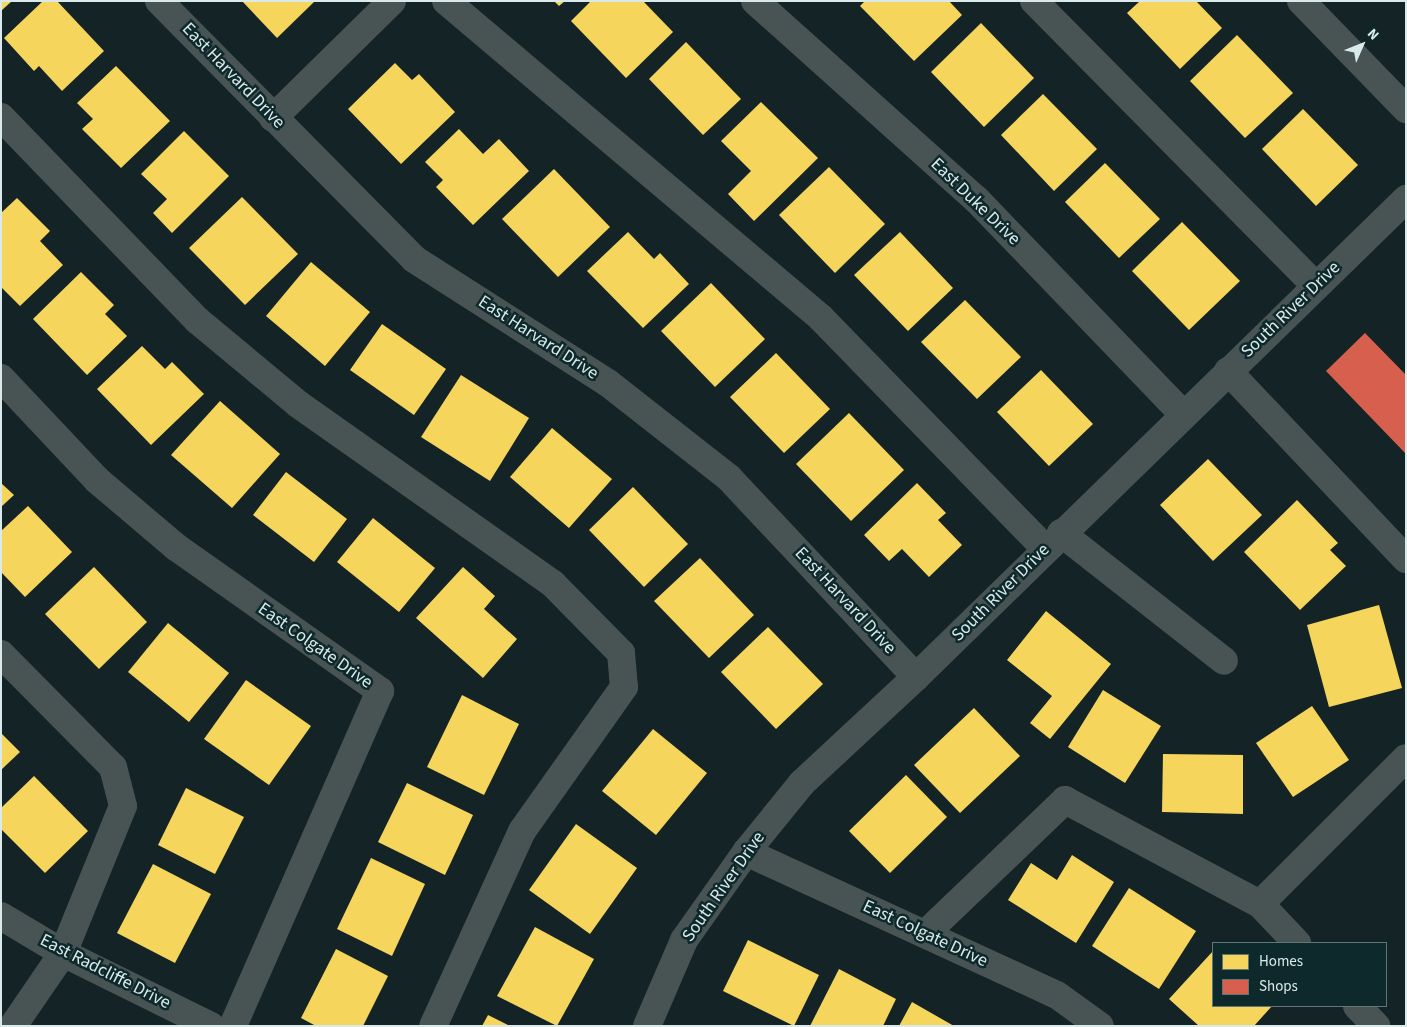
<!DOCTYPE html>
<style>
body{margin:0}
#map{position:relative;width:1407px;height:1027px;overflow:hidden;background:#142325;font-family:"Source Sans 3",sans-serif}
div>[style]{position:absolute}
.homes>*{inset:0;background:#f6d55c}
.shops>*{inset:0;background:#d6604d}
.minor>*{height:28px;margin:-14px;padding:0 14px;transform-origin:14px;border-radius:14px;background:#485353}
span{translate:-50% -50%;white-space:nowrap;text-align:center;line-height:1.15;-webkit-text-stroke:5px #0e292b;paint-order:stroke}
.street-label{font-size:18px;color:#dae9ea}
.frame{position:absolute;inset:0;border:2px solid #dae9ea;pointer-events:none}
.legend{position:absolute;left:1212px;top:942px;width:175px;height:65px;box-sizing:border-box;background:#0e292b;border:1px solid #607677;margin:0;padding:6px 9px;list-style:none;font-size:15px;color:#dae9ea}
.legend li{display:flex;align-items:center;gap:10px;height:25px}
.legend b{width:25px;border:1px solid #607677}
.north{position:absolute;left:1337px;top:20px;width:50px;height:50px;-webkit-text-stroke:4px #0e292b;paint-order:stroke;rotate:46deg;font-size:14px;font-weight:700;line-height:20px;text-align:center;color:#dae9ea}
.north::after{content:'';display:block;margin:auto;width:18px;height:22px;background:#dae9ea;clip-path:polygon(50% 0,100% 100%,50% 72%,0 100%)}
</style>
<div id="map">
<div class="homes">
<div style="clip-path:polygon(1px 1px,12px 1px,1px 11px)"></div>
<div style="clip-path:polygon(43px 1px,57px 1px,104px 51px,62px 91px,39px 66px,34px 71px,4px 38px)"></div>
<div style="clip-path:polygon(242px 1px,315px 1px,277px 38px)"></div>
<div style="clip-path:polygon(554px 1px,565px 1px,559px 6px)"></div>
<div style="clip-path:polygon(591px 1px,643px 1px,673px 32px,626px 78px,571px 21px)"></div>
<div style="clip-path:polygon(865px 1px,949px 1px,962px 15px,914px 61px,860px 6px)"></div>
<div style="clip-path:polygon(1140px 1px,1196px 1px,1222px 28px,1180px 69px,1127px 13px)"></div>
<div style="clip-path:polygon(981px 23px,1034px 78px,984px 127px,931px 72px)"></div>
<div style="clip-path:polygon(1237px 35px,1293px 93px,1245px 138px,1190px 81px)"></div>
<div style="clip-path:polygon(686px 42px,741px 99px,703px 135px,649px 79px)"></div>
<div style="clip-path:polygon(395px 63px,412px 80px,419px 74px,455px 112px,401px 164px,348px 109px)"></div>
<div style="clip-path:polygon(116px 66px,170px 121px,121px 168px,82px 129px,93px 119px,77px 103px)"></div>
<div style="clip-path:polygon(1043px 94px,1097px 149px,1054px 191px,1001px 135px)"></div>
<div style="clip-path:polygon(761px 102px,818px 158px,754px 221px,728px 194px,751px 171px,721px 141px)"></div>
<div style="clip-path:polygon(1303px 109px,1358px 165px,1316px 206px,1262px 149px)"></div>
<div style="clip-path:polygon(459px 129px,483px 154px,499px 139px,529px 171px,473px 225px,436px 187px,443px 180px,425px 162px)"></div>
<div style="clip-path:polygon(184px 131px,229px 176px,172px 233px,153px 213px,167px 199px,141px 174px)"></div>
<div style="clip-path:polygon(1105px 163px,1160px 219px,1119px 258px,1065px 202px)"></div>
<div style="clip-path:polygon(829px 167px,885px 224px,835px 273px,779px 215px)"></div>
<div style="clip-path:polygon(554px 169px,610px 227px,558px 277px,502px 219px)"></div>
<div style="clip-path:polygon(242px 197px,298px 254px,245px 305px,189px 248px)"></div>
<div style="clip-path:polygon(17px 198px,50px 231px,40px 241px,63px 265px,20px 306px,1px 287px,1px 213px)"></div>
<div style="clip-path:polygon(1182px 222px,1240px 281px,1189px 330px,1132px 271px)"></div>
<div style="clip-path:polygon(628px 232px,654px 259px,660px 253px,689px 284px,643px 328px,587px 271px)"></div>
<div style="clip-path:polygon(900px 232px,953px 288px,908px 331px,854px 275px)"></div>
<div style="clip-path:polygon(311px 262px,370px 312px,325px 366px,266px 316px)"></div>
<div style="clip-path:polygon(81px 272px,114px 305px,105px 314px,127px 336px,87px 375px,33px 319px)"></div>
<div style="clip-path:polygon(711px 283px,765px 339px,715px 387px,661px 331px)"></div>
<div style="clip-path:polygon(965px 300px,1021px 357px,977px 399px,921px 342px)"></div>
<div style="clip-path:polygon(382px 324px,446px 369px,414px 415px,350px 370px)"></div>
<div style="clip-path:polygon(142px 346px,165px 369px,172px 362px,204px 394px,151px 445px,97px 389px)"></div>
<div style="clip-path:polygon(776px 353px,830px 409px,784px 453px,730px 397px)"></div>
<div style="clip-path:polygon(1041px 370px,1093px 424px,1049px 466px,997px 412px)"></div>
<div style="clip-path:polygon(461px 375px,529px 418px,490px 481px,421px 437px)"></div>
<div style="clip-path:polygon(220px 401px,280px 454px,232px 508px,171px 455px)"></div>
<div style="clip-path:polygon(849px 413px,904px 470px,851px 521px,796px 464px)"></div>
<div style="clip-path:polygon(552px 428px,612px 479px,569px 528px,510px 477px)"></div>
<div style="clip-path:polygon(1208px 459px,1262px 515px,1213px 561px,1160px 505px)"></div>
<div style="clip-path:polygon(286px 472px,347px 519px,314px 562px,253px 515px)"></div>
<div style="clip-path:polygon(1px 483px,14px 495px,1px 507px)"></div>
<div style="clip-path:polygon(917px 483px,946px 513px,938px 520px,962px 545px,929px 577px,902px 549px,889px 561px,864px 535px)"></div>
<div style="clip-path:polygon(633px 487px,688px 544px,644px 587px,589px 530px)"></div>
<div style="clip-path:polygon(1297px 500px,1338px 543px,1330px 550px,1346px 566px,1300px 610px,1244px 552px)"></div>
<div style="clip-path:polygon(28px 506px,72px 552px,25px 597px,1px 572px,1px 531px)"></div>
<div style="clip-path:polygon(373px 518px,435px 568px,399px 612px,337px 562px)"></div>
<div style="clip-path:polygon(700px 558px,754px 615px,709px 658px,654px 601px)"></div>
<div style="clip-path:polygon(94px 567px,147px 622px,99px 669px,45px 614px)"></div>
<div style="clip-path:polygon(463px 567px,495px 596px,484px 609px,517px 639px,483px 678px,416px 618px)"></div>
<div style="clip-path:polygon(1379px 605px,1402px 688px,1329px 707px,1307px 625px)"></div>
<div style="clip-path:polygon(1046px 611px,1111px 664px,1050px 739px,1030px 723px,1052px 696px,1007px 660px)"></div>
<div style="clip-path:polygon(168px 623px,229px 673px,189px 722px,128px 672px)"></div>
<div style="clip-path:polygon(768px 627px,823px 684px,776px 729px,721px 672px)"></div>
<div style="clip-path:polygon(246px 680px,311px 726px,269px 785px,204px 739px)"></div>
<div style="clip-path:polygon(1103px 690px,1161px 726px,1125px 783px,1068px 747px)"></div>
<div style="clip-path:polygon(462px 695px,519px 724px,484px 795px,427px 767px)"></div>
<div style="clip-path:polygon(1312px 706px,1349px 760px,1293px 797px,1256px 743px)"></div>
<div style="clip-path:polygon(974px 708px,1020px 756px,960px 813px,914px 765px)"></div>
<div style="clip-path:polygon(653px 729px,707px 773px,656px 835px,602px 791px)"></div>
<div style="clip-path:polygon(1px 733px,20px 752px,1px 770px)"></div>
<div style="clip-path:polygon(1163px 754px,1243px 755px,1243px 814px,1162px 812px)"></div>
<div style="clip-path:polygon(906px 775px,947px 817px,890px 873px,849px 831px)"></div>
<div style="clip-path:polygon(34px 776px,88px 831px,45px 873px,1px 829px,1px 808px)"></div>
<div style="clip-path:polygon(407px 783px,473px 815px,445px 875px,378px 842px)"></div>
<div style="clip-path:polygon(186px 788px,244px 817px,215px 874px,158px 845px)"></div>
<div style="clip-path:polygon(576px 824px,637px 868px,590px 934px,529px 890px)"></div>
<div style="clip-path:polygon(1072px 855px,1114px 882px,1076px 943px,1008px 900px,1031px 863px,1057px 880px)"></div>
<div style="clip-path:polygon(371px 858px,425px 884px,392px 956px,337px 929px)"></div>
<div style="clip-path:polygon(153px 864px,211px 894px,175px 963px,117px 933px)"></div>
<div style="clip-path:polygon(1129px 888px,1196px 931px,1159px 989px,1092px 946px)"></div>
<div style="clip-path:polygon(535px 927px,594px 959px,557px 1026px,497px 996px)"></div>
<div style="clip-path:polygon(748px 940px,819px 975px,794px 1026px,723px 991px)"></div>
<div style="clip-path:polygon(336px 949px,388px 976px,363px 1026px,316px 1026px,301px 1018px)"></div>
<div style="clip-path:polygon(1213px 951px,1213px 1006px,1272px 1006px,1254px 1026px,1199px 1026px,1169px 999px)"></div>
<div style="clip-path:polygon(839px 969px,896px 999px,883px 1026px,810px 1026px)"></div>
<div style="clip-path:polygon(912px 1002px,954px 1026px,899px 1026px)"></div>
<div style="clip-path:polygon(488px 1015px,510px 1026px,482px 1026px)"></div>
</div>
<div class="shops">
<div style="clip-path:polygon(1365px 333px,1406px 375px,1406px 454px,1326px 371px)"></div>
</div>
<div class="minor">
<div style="left:159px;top:1px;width:363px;rotate:45.3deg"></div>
<div style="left:414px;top:259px;width:230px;rotate:32.6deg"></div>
<div style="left:608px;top:383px;width:154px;rotate:38.1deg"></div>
<div style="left:729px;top:478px;width:273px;rotate:46.8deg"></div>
<div style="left:446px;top:1px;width:491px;rotate:40.2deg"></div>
<div style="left:821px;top:318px;width:321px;rotate:45.8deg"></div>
<div style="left:755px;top:1px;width:297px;rotate:41.9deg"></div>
<div style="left:976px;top:199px;width:298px;rotate:46.1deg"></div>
<div style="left:1034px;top:1px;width:401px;rotate:45.3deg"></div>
<div style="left:1301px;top:1px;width:151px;rotate:45.8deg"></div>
<div style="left:1px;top:117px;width:282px;rotate:46deg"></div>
<div style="left:197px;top:320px;width:131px;rotate:39.7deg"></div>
<div style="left:298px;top:404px;width:312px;rotate:35.2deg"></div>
<div style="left:553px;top:584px;width:97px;rotate:45.4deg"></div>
<div style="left:621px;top:653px;width:34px;rotate:85deg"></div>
<div style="left:624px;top:687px;width:176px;rotate:125.3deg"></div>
<div style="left:522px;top:831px;width:214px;rotate:114.5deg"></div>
<div style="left:273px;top:118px;width:167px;rotate:-44.5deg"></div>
<div style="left:1228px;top:371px;width:259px;rotate:46.6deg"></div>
<div style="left:1px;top:378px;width:140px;rotate:46.7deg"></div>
<div style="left:97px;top:480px;width:104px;rotate:40.3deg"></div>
<div style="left:176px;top:547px;width:250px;rotate:35.2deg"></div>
<div style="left:380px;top:691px;width:366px;rotate:113.7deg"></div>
<div style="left:1061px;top:533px;width:207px;rotate:38.1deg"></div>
<div style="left:1px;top:654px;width:159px;rotate:45.3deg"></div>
<div style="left:113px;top:767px;width:40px;rotate:75.6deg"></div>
<div style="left:123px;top:806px;width:159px;rotate:112.2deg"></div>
<div style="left:63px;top:953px;width:88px;rotate:124.4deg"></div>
<div style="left:746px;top:852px;width:342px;rotate:24.7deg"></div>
<div style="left:1057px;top:995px;width:53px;rotate:35.8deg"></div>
<div style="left:1260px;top:904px;width:206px;rotate:-45deg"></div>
<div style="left:1px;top:916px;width:72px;rotate:30.8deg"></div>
<div style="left:63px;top:953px;width:165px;rotate:26.3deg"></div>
<div style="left:925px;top:934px;width:194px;rotate:-43.7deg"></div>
<div style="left:1065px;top:800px;width:221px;rotate:28.1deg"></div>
<div style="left:1260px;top:904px;width:54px;rotate:46.5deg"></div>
<div style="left:1357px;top:1006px;width:28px;rotate:46deg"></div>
<div style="left:647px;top:1026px;width:94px;rotate:-66.7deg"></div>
<div style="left:684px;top:940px;width:108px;rotate:-54.8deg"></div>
<div style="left:746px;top:852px;width:89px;rotate:-50.9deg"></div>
<div style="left:802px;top:783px;width:156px;rotate:-42.9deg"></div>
<div style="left:916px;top:677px;width:685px;rotate:-44.29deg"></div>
</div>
<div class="street-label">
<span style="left:233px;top:76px;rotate:46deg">East Harvard Drive</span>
<span style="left:975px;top:202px;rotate:44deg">East Duke Drive</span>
<span style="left:1291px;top:310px;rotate:-44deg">South River Drive</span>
<span style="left:538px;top:338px;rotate:33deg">East Harvard Drive</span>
<span style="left:1001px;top:593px;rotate:-45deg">South River Drive</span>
<span style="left:845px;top:601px;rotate:47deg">East Harvard Drive</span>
<span style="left:315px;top:646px;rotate:35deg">East Colgate Drive</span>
<span style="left:724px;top:887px;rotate:-55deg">South River Drive</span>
<span style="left:925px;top:934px;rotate:25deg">East Colgate Drive</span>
<span style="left:105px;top:972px;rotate:27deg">East Radcliffe Drive</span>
</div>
<div class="frame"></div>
<ul class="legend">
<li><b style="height:14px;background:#f6d55c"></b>Homes</li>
<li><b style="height:14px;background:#d6604d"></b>Shops</li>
</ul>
<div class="north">N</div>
</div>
